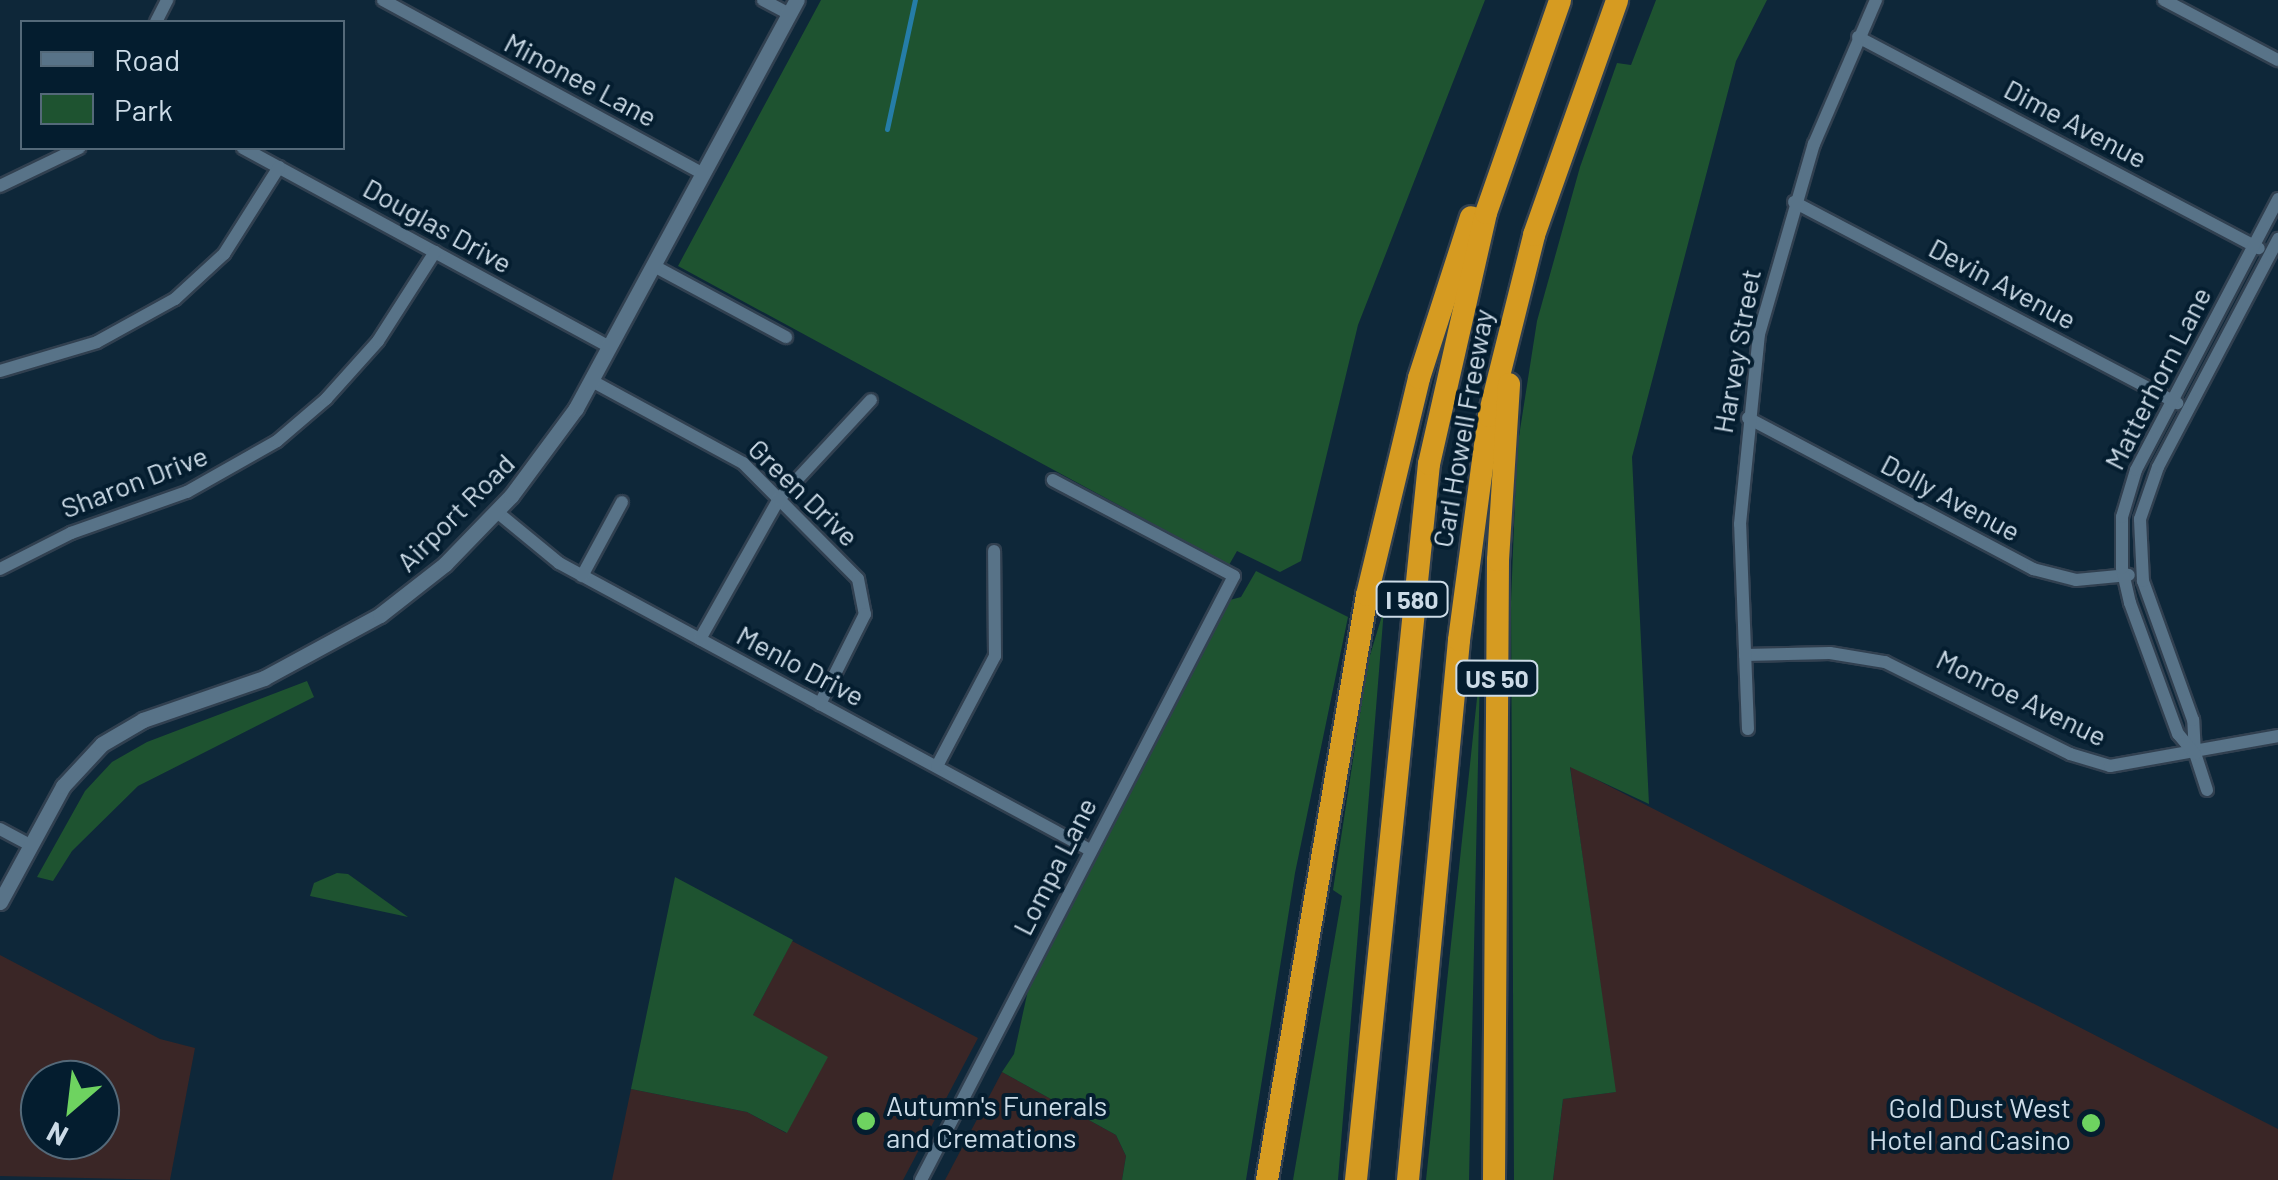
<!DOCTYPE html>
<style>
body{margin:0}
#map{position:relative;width:2278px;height:1180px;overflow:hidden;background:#0e2739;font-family:Barlow,sans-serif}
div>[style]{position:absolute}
.commercial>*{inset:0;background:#3a2626}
.green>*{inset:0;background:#1e5330}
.stream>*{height:5px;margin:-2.5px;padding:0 2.5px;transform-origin:2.5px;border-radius:2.5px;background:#257da7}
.roads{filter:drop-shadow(2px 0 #314050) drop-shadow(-2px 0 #314050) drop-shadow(0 2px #314050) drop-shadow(0 -2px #314050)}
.minor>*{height:12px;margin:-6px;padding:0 6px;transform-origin:6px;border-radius:6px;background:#587388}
.tertiary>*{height:15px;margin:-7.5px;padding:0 7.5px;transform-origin:7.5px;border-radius:7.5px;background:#587388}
.motorway>*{height:22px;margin:-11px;padding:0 11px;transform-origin:11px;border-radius:11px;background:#d69b21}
.dots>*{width:28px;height:28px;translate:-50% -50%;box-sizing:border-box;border:5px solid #041d2f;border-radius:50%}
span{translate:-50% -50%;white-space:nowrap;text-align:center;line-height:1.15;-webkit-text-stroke:8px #041d2f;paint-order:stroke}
.shield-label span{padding:2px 8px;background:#041d2f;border:2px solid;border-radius:8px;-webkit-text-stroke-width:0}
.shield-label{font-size:25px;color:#ccdbe7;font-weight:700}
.street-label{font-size:28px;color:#ccdbe7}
.poi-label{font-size:28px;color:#ccdbe7}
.left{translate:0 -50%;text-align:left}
.right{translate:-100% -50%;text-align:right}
.legend{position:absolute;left:20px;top:20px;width:325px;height:130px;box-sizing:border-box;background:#041d2f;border:2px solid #546979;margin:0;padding:12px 18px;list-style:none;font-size:30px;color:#ccdbe7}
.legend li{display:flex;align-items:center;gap:20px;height:50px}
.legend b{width:50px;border:2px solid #546979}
.north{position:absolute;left:20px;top:1060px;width:100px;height:100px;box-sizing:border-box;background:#041d2f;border:2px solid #546979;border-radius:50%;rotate:208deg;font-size:28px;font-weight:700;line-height:40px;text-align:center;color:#ccdbe7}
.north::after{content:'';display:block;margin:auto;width:35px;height:45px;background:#6ed360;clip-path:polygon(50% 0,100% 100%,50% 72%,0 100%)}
</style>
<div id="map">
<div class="commercial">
<div style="clip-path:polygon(1570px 766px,2278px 1129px,2278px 1180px,1553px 1180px,1563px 1099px,1615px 1092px)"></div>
<div style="clip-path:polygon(792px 941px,978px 1038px,903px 1180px,612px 1180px,631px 1089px,747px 1112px,786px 1133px,753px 1015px)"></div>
<div style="clip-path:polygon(evenodd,0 955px,160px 1039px,195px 1048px,170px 1180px,0 1176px,0 955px,100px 1080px,100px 1140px,40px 1140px,40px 1080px,100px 1080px)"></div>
<div style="clip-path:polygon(1002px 1072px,1116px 1135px,1126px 1156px,1122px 1180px,945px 1180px)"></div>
</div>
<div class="green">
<div style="clip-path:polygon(821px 0,1485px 0,1358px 325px,1301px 561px,1280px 572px,1237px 551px,1229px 565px,678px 266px)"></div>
<div style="clip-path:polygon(1656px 0,1767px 0,1736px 61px,1632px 457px,1649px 804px,1570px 767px,1616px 1092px,1563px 1099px,1553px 1180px,1514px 1180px,1511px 602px,1517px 449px,1537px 321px,1580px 167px,1617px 63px,1631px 65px)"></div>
<div style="clip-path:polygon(1256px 571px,1348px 617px,1295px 873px,1246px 1180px,1122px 1180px,1126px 1156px,1116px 1135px,1002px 1072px,1014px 1054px,1030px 981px,1230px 600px,1241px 597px)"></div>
<div style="clip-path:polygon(1384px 609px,1338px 1180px,1293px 1180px,1342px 896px,1333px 890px,1368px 662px)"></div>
<div style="clip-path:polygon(1480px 670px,1469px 1180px,1426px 1180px)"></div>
<div style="clip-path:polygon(307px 681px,314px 697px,138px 786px,72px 851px,53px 881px,37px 877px,85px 791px,112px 762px,147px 742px)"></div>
<div style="clip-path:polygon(337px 873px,348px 874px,408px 917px,310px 896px,314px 883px)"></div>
<div style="clip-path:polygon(675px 877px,793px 940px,753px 1015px,828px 1057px,787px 1133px,747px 1112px,631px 1089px)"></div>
</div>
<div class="stream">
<div style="left:887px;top:129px;width:132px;rotate:-77.8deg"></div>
</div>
<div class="roads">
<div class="minor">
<div style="left:383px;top:0;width:364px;rotate:28.5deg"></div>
<div style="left:763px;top:0;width:30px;rotate:28deg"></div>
<div style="left:2164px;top:0;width:129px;rotate:27.8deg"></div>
<div style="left:156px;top:22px;width:25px;rotate:-63deg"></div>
<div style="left:1858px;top:37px;width:453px;rotate:27.8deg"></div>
<div style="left:243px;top:148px;width:417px;rotate:28.5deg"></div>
<div style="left:0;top:186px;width:88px;rotate:-25.7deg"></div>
<div style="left:1794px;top:202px;width:433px;rotate:27.7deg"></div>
<div style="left:654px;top:266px;width:150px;rotate:28.3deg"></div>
<div style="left:0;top:371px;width:101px;rotate:-16.6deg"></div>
<div style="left:97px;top:342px;width:89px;rotate:-28.9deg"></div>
<div style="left:175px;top:299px;width:67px;rotate:-42.6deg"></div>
<div style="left:224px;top:254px;width:103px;rotate:-57.7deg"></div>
<div style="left:592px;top:381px;width:172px;rotate:28.5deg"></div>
<div style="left:743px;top:463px;width:163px;rotate:45.2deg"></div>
<div style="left:858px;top:579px;width:36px;rotate:79deg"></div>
<div style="left:865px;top:614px;width:101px;rotate:116.6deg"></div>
<div style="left:1748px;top:418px;width:323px;rotate:27.9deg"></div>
<div style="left:2033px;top:569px;width:44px;rotate:14.3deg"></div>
<div style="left:2076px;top:580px;width:53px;rotate:-5.4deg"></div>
<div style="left:497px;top:512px;width:80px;rotate:39.4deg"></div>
<div style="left:559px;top:563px;width:604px;rotate:28.39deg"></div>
<div style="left:0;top:569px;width:80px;rotate:-26.9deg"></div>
<div style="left:71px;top:533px;width:123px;rotate:-19.5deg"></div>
<div style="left:187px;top:492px;width:103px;rotate:-29.5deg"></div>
<div style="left:277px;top:441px;width:65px;rotate:-40.6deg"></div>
<div style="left:326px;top:399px;width:78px;rotate:-48.1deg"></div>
<div style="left:378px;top:341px;width:106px;rotate:-57.4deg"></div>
<div style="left:582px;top:576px;width:84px;rotate:-61.6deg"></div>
<div style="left:700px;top:639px;width:161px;rotate:-60.6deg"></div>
<div style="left:779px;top:499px;width:135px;rotate:-47.1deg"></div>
<div style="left:1745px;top:655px;width:85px;rotate:-1.3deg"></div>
<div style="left:1830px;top:653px;width:56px;rotate:9.3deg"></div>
<div style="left:1885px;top:662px;width:207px;rotate:26.4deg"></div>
<div style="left:2070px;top:754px;width:42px;rotate:16.7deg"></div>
<div style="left:2110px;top:766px;width:171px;rotate:-10.1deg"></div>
<div style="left:1748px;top:729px;width:205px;rotate:-92.2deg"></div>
<div style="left:1740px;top:524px;width:191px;rotate:-84.3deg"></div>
<div style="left:1759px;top:334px;width:198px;rotate:-73.9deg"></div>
<div style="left:1814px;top:144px;width:157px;rotate:-66.7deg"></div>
<div style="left:2195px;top:754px;width:34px;rotate:-93deg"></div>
<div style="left:2193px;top:720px;width:148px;rotate:-109.8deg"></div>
<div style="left:2143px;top:581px;width:62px;rotate:-92.8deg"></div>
<div style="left:2140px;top:519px;width:55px;rotate:-70.9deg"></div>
<div style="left:2158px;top:467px;width:258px;rotate:-62.2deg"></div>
<div style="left:937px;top:766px;width:124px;rotate:-62.2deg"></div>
<div style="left:995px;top:656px;width:105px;rotate:-90.5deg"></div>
<div style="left:2207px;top:790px;width:38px;rotate:-108deg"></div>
<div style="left:2195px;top:754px;width:26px;rotate:-130deg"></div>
<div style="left:2178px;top:734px;width:140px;rotate:-110.1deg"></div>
<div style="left:2130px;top:603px;width:36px;rotate:-103deg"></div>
<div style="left:2122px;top:568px;width:51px;rotate:-90deg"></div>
<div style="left:2122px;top:517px;width:49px;rotate:-73.4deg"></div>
<div style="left:2136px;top:470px;width:306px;rotate:-62.3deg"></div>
<div style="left:0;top:829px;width:34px;rotate:28deg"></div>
<div style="left:921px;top:1180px;width:680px;rotate:-62.61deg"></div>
<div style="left:1234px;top:576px;width:205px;rotate:-152.1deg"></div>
</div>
<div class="tertiary">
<div style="left:0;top:902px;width:132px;rotate:-61.5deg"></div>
<div style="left:63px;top:786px;width:57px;rotate:-47.1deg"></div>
<div style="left:102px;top:744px;width:48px;rotate:-30.3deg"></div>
<div style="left:143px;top:720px;width:128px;rotate:-19.1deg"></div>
<div style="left:264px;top:678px;width:132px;rotate:-28.5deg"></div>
<div style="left:380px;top:615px;width:83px;rotate:-38.1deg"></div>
<div style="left:445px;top:564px;width:95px;rotate:-45.9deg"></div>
<div style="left:511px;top:496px;width:109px;rotate:-53.5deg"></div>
<div style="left:576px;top:408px;width:464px;rotate:-61.6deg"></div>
</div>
<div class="motorway">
<div style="left:1267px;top:1180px;width:593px;rotate:-80.3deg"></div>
<div style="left:1367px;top:595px;width:223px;rotate:-76.5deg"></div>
<div style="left:1419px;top:378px;width:169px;rotate:-72.1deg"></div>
<div style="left:1356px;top:1180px;width:720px;rotate:-84.18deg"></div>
<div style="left:1429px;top:464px;width:257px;rotate:-77.2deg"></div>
<div style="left:1486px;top:213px;width:225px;rotate:-70.8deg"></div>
<div style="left:1408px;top:1180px;width:542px;rotate:-84.6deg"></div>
<div style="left:1459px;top:640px;width:226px;rotate:-82.4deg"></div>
<div style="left:1489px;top:416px;width:187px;rotate:-76deg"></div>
<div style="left:1534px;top:235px;width:249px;rotate:-70.5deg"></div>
<div style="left:1494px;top:1180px;width:620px;rotate:-89.63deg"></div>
<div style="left:1498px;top:560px;width:176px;rotate:-86.4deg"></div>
</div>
</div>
<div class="dots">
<div style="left:866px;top:1121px;background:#6ed360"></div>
<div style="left:2091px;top:1123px;background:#6ed360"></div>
</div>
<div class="shield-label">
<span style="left:1412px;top:599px">I 580</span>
<span style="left:1497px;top:678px">US 50</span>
</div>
<div class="street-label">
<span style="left:581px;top:79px;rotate:28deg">Minonee Lane</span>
<span style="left:2076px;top:123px;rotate:28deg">Dime Avenue</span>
<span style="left:438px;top:225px;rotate:29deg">Douglas Drive</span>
<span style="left:2003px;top:283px;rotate:28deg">Devin Avenue</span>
<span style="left:1736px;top:351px;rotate:-80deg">Harvey Street</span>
<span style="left:2157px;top:378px;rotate:-63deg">Matterhorn Lane</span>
<span style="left:1462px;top:428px;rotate:-80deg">Carl Howell Freeway</span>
<span style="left:134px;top:481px;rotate:-21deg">Sharon Drive</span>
<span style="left:804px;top:492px;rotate:44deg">Green Drive</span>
<span style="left:1951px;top:497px;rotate:28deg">Dolly Avenue</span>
<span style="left:455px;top:512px;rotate:-45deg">Airport Road</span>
<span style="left:801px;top:665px;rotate:28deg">Menlo Drive</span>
<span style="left:2022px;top:697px;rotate:26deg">Monroe Avenue</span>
<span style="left:1054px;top:866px;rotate:-63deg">Lompa Lane</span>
</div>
<div class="poi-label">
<span class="left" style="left:886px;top:1121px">Autumn's Funerals<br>and Cremations</span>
<span class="right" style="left:2071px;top:1123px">Gold Dust West<br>Hotel and Casino</span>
</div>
<ul class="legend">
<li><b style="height:12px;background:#587388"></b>Road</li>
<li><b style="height:28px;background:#1e5330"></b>Park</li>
</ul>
<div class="north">N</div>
</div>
